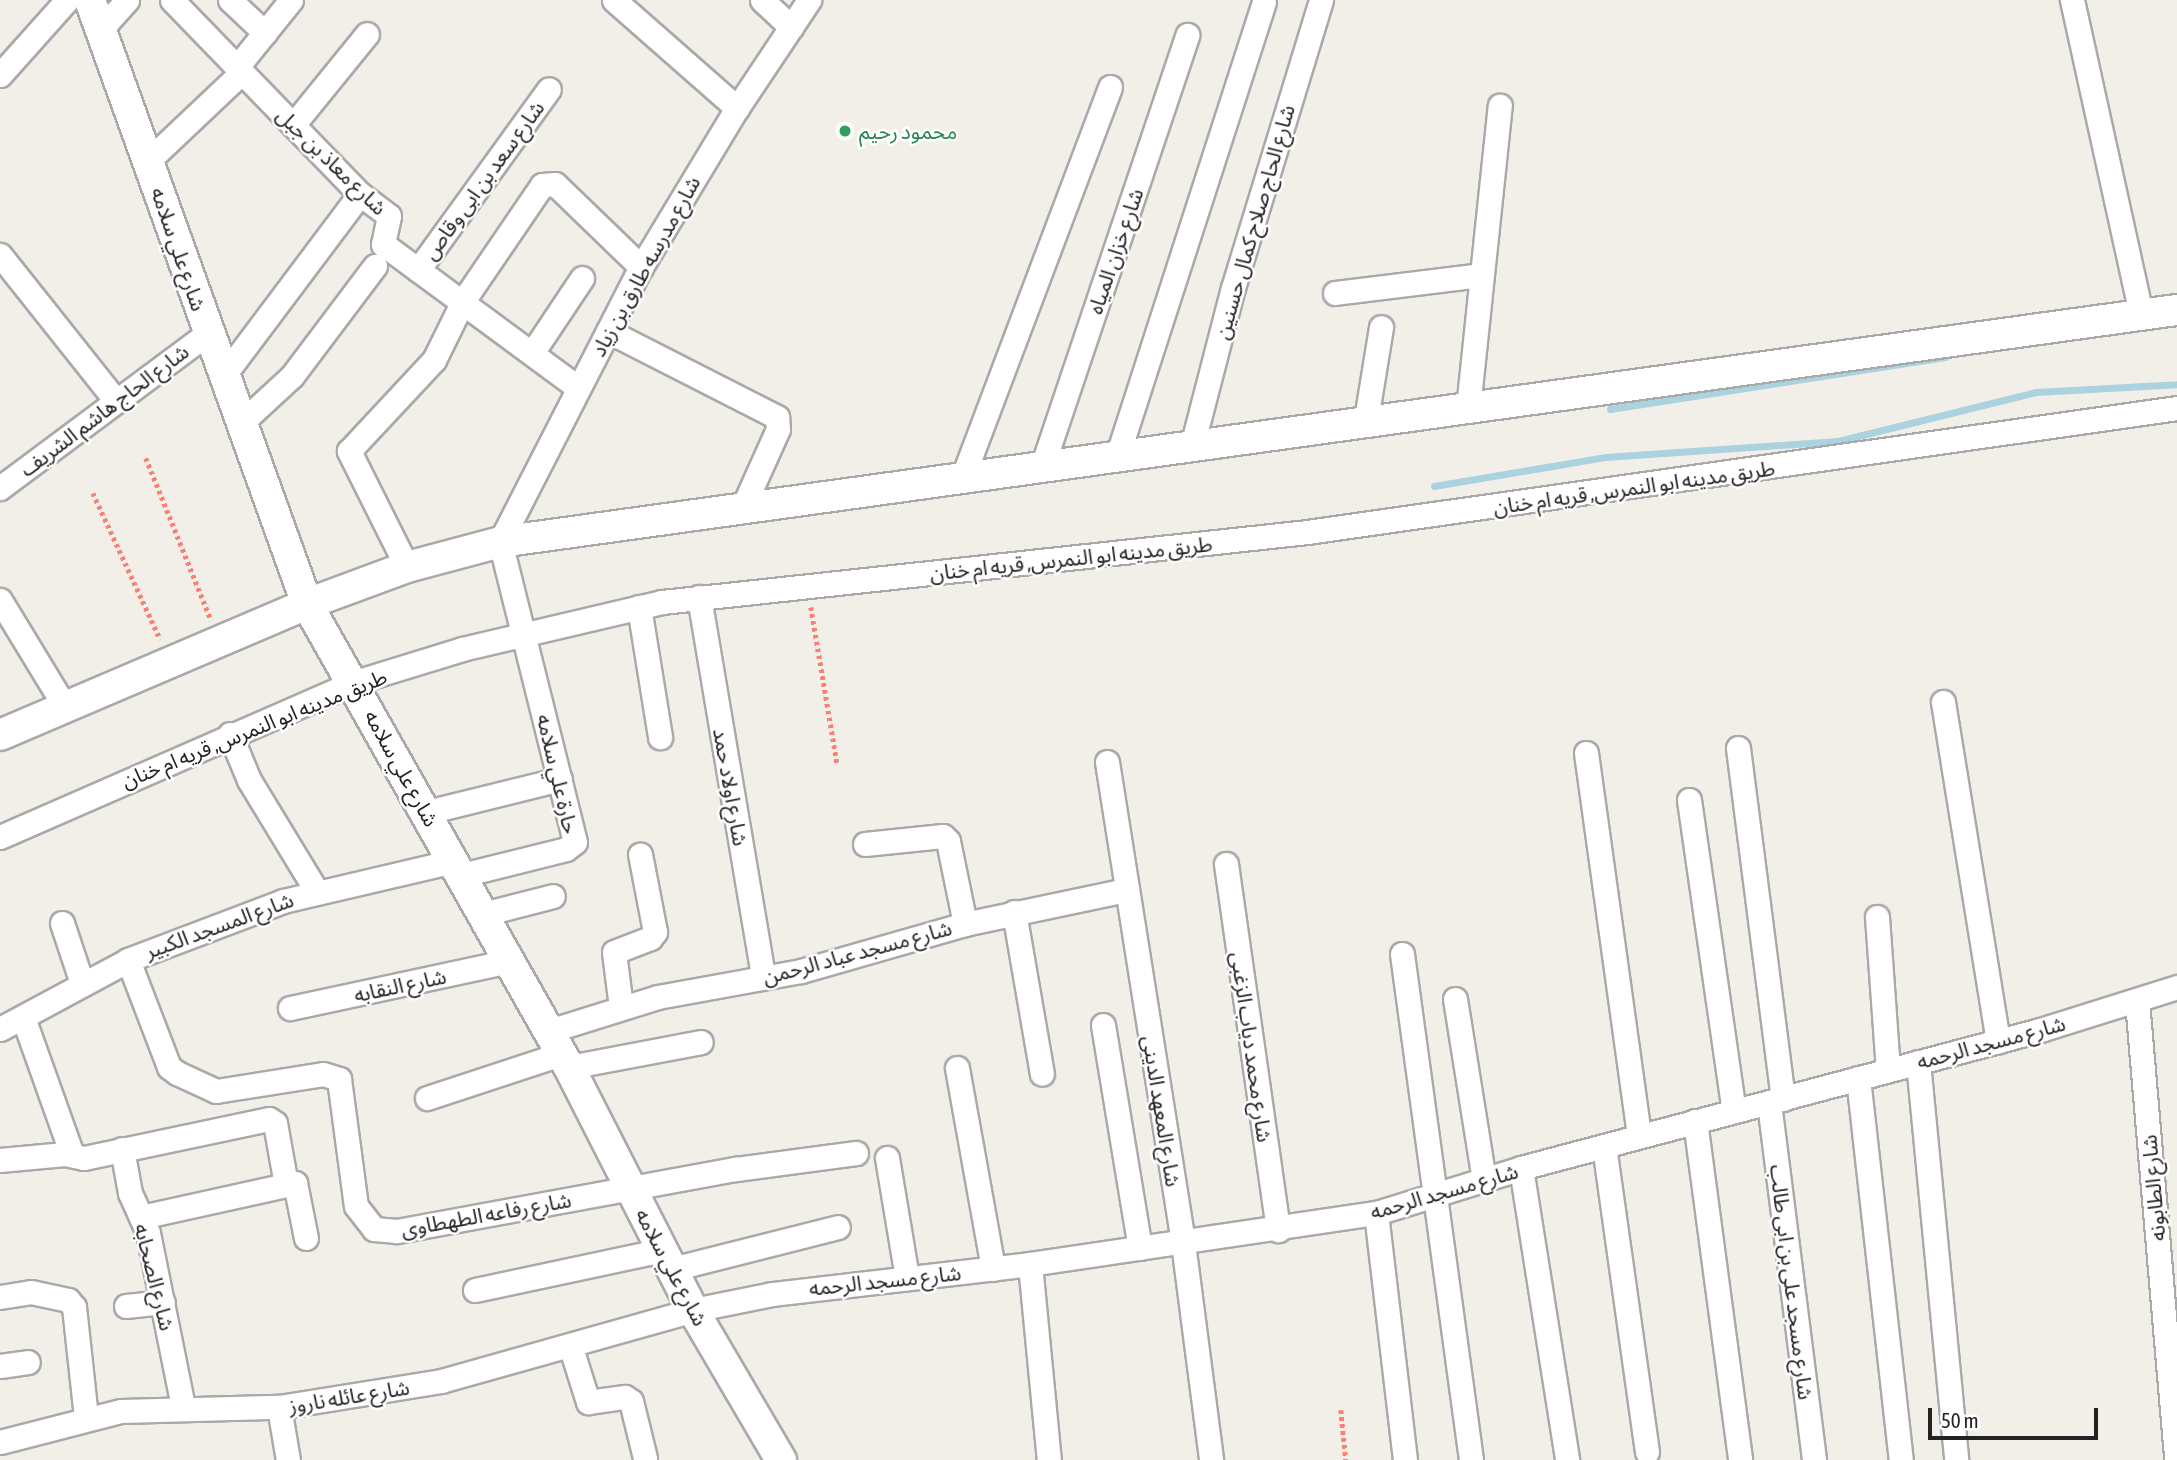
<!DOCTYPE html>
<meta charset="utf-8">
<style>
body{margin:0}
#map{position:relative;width:2177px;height:1460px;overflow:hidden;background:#f2efe9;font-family:"Asap Condensed","Noto Sans Arabic",sans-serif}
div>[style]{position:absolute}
.stream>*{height:7px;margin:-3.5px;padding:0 3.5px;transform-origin:3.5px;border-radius:3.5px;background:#aad3df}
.path>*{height:4.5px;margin-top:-2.25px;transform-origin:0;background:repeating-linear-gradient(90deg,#fa8072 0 3.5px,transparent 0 7px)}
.roads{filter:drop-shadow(2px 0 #a9a9a9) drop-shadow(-2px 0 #a9a9a9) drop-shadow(0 2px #a9a9a9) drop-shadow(0 -2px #a9a9a9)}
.minor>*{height:23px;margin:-11.5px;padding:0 11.5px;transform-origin:11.5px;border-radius:11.5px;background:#fff}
.tertiary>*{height:30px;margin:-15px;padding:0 15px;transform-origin:15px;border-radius:15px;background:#fff}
.dots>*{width:19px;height:19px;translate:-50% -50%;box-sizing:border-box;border:4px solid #fff;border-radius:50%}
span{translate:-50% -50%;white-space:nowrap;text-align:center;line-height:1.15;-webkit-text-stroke:5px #fff;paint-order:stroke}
.leisure-label{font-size:21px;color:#27864d}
.left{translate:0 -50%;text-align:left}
.street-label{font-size:21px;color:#222}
.scale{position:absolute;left:1928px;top:1408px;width:170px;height:32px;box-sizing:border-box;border:4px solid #222;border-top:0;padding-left:9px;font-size:21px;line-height:24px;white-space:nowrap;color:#222;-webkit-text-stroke:5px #fff;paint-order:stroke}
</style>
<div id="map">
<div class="stream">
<div style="left:1610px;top:409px;width:339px;rotate:-8.8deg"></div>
<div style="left:1434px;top:486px;width:173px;rotate:-9.6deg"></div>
<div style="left:1605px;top:457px;width:234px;rotate:-3.9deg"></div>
<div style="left:1838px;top:441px;width:204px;rotate:-13.9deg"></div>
<div style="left:2036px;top:392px;width:141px;rotate:-3.2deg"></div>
</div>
<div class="path">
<div style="left:146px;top:458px;width:175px;rotate:68.1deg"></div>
<div style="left:93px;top:493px;width:161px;rotate:65.3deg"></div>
<div style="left:811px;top:607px;width:158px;rotate:80.5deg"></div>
<div style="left:1341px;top:1410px;width:50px;rotate:84.3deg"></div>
</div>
<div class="roads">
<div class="minor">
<div style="left:172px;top:0;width:270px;rotate:45.9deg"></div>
<div style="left:360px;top:194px;width:36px;rotate:37deg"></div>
<div style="left:389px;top:216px;width:29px;rotate:102deg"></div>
<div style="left:383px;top:244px;width:241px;rotate:36.4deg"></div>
<div style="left:230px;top:0;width:48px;rotate:43.3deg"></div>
<div style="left:614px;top:0;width:164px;rotate:41.3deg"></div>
<div style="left:762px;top:0;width:40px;rotate:43deg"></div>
<div style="left:2072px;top:0;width:321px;rotate:77.6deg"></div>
<div style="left:101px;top:29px;width:39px;rotate:-48deg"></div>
<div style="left:237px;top:67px;width:86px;rotate:-51.1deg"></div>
<div style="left:0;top:75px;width:101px;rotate:-48.2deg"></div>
<div style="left:293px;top:125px;width:117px;rotate:-50.9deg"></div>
<div style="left:148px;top:161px;width:129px;rotate:-43.4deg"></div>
<div style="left:0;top:255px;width:186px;rotate:51.5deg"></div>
<div style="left:418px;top:270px;width:223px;rotate:-54.1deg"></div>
<div style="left:1335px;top:293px;width:147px;rotate:-7deg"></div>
<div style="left:608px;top:331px;width:190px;rotate:27deg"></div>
<div style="left:777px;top:417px;width:12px;rotate:85deg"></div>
<div style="left:778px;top:429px;width:88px;rotate:114.2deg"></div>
<div style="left:532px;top:353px;width:90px;rotate:-56.3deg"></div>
<div style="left:224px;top:375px;width:226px;rotate:-53.1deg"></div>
<div style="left:1468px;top:408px;width:304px;rotate:-84deg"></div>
<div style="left:1366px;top:419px;width:93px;rotate:-80.7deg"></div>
<div style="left:241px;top:423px;width:69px;rotate:-42.7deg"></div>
<div style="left:292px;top:376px;width:138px;rotate:-53deg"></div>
<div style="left:1192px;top:446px;width:163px;rotate:-75.5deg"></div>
<div style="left:1233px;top:288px;width:301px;rotate:-73deg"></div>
<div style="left:1117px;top:457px;width:478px;rotate:-72.1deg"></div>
<div style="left:1042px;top:467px;width:456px;rotate:-71.4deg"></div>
<div style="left:962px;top:479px;width:419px;rotate:-69.3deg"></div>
<div style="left:0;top:488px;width:261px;rotate:-36.7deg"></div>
<div style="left:407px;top:567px;width:130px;rotate:-116.6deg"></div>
<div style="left:349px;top:451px;width:125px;rotate:-47deg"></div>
<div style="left:434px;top:360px;width:66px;rotate:-63.8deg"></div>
<div style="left:463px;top:301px;width:140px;rotate:-55.7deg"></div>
<div style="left:542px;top:185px;width:13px;rotate:-4deg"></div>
<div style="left:555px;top:184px;width:120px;rotate:44deg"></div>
<div style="left:699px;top:597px;width:385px;rotate:80.4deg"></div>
<div style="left:0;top:600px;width:125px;rotate:58.7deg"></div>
<div style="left:639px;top:607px;width:132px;rotate:80.8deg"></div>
<div style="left:1943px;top:702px;width:344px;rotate:80.8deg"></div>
<div style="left:230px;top:734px;width:50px;rotate:67.6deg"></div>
<div style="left:249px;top:780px;width:129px;rotate:58.7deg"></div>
<div style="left:1738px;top:748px;width:354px;rotate:82.7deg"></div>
<div style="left:1586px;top:753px;width:387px;rotate:82.1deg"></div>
<div style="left:1107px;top:762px;width:487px;rotate:81deg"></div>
<div style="left:1183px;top:1243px;width:219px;rotate:82.6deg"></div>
<div style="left:1689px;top:800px;width:314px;rotate:81.8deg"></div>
<div style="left:427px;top:812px;width:137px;rotate:-13.9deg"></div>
<div style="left:0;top:837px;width:387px;rotate:-23.6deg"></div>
<div style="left:355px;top:682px;width:112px;rotate:-17.1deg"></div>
<div style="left:462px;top:649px;width:205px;rotate:-13.2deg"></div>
<div style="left:662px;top:602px;width:649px;rotate:-6.19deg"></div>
<div style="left:1307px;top:532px;width:879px;rotate:-8.11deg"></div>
<div style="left:865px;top:844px;width:78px;rotate:-5.9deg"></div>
<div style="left:943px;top:836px;width:7px;rotate:45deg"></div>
<div style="left:948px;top:841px;width:85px;rotate:78.4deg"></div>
<div style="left:1226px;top:864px;width:370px;rotate:81.9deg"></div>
<div style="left:462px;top:875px;width:107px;rotate:-14deg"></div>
<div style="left:566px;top:849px;width:11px;rotate:-38deg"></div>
<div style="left:575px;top:842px;width:309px;rotate:-104deg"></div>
<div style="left:500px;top:542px;width:309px;rotate:-62.9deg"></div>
<div style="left:641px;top:267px;width:186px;rotate:-58.9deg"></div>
<div style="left:737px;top:108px;width:130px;rotate:-56.3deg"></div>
<div style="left:1014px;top:912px;width:164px;rotate:80.2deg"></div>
<div style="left:483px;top:914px;width:72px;rotate:-14.4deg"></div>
<div style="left:1877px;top:917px;width:153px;rotate:85.9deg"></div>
<div style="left:62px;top:923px;width:63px;rotate:71.6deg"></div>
<div style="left:1402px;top:954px;width:511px;rotate:82.23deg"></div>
<div style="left:128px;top:960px;width:115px;rotate:69deg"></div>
<div style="left:169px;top:1067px;width:10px;rotate:37deg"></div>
<div style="left:177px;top:1073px;width:43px;rotate:24.8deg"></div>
<div style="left:216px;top:1091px;width:108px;rotate:-9deg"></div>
<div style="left:323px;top:1074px;width:17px;rotate:17deg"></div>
<div style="left:339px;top:1079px;width:128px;rotate:82.4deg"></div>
<div style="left:356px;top:1206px;width:29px;rotate:52deg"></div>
<div style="left:374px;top:1229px;width:23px;rotate:5deg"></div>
<div style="left:397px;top:1231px;width:345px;rotate:-10.4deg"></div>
<div style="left:736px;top:1169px;width:121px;rotate:-7.6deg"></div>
<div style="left:1455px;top:999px;width:183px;rotate:80.9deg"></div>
<div style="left:2137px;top:1001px;width:461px;rotate:85.1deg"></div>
<div style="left:621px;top:1007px;width:55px;rotate:-97.3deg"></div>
<div style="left:614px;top:952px;width:39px;rotate:-21deg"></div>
<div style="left:650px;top:938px;width:8px;rotate:-50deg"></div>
<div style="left:655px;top:932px;width:79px;rotate:-100.9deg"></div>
<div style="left:290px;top:1008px;width:225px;rotate:-12.1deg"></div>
<div style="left:24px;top:1020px;width:143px;rotate:70.4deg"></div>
<div style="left:1103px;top:1025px;width:226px;rotate:80.6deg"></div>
<div style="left:0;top:1029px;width:145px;rotate:-28.3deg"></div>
<div style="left:128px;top:960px;width:166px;rotate:-20.8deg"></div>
<div style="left:283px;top:901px;width:176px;rotate:-13.2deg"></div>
<div style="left:549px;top:1031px;width:114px;rotate:-17.3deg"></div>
<div style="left:658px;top:997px;width:145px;rotate:-10.3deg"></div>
<div style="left:801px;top:971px;width:171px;rotate:-16deg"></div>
<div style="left:965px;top:924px;width:165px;rotate:-11.9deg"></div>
<div style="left:1918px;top:1062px;width:400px;rotate:84.5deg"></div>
<div style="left:569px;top:1067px;width:134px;rotate:-10.7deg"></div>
<div style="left:957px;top:1068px;width:204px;rotate:79.8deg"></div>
<div style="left:1858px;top:1078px;width:384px;rotate:83.6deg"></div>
<div style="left:427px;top:1098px;width:141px;rotate:-18.2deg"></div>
<div style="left:1769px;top:1103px;width:360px;rotate:82.8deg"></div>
<div style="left:1695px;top:1121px;width:342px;rotate:82.4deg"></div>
<div style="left:1604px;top:1146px;width:309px;rotate:82deg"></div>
<div style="left:122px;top:1149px;width:45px;rotate:79.7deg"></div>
<div style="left:130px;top:1193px;width:44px;rotate:65.8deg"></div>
<div style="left:148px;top:1233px;width:177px;rotate:78.6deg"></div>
<div style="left:887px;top:1158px;width:122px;rotate:80.5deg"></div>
<div style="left:0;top:1160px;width:65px;rotate:-5.3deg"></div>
<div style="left:65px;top:1154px;width:19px;rotate:12deg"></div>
<div style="left:84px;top:1158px;width:189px;rotate:-11.9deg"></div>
<div style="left:269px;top:1119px;width:7px;rotate:34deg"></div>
<div style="left:275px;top:1123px;width:63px;rotate:79.9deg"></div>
<div style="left:1521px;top:1168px;width:296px;rotate:81deg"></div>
<div style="left:1376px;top:1213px;width:249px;rotate:83.3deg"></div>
<div style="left:141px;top:1217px;width:158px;rotate:-12.4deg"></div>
<div style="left:295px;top:1183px;width:56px;rotate:78.7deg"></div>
<div style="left:1030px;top:1264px;width:197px;rotate:84.5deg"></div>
<div style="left:672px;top:1269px;width:171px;rotate:-14.2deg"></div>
<div style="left:475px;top:1290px;width:192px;rotate:-12deg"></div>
<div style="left:0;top:1297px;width:31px;rotate:-9deg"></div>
<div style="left:31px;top:1292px;width:38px;rotate:12deg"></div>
<div style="left:68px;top:1300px;width:9px;rotate:49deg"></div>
<div style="left:74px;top:1307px;width:112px;rotate:83.8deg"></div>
<div style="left:126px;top:1306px;width:37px;rotate:-6deg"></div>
<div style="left:571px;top:1348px;width:57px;rotate:72.5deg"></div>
<div style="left:588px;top:1402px;width:37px;rotate:-8deg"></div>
<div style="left:625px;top:1397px;width:7px;rotate:34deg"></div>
<div style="left:631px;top:1401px;width:59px;rotate:76.2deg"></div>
<div style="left:0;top:1366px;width:28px;rotate:-8deg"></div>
<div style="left:279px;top:1407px;width:54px;rotate:80.4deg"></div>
<div style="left:0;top:1442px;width:125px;rotate:-14.4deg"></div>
<div style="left:121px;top:1411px;width:158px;rotate:-1.5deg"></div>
<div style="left:279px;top:1407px;width:164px;rotate:-9.1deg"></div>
<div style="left:441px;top:1381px;width:262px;rotate:-15.7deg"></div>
<div style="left:693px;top:1310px;width:81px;rotate:-11.4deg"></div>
<div style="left:772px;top:1294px;width:260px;rotate:-6.6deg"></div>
<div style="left:1030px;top:1264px;width:350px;rotate:-8.4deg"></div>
<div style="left:1376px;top:1213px;width:152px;rotate:-17.2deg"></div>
<div style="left:1521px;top:1168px;width:537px;rotate:-14.89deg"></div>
<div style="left:2040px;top:1030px;width:144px;rotate:-17.4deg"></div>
</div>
<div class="tertiary">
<div style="left:90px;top:0;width:642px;rotate:70.24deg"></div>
<div style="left:307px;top:604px;width:532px;rotate:60.5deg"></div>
<div style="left:569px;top:1067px;width:273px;rotate:63deg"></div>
<div style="left:693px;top:1310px;width:174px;rotate:59.6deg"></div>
<div style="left:0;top:735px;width:334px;rotate:-23.1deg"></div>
<div style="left:307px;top:604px;width:107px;rotate:-20.3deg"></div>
<div style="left:407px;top:567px;width:96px;rotate:-15deg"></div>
<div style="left:500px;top:542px;width:1693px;rotate:-7.88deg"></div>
</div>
</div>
<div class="dots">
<div style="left:845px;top:131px;background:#2e9e5b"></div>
</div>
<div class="leisure-label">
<span class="left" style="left:859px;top:131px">محمود رحيم</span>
</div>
<div class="street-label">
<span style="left:332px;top:161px;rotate:44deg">شارع معاذ بن جبل</span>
<span style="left:483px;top:180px;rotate:-54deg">شارع سعد بن ابى وقاص</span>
<span style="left:1254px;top:222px;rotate:-74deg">شارع الحاج صلاح كمال حسنين</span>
<span style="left:179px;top:249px;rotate:71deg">شارع علي سلامه</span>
<span style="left:1115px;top:251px;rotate:-71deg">شارع خزان المياه</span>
<span style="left:645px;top:266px;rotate:-61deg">شارع مدرسه طارق بن زياد</span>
<span style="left:104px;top:410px;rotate:-37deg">شارع الحاج هاشم الشريف</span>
<span style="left:1634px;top:487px;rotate:-8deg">طريق مدينه ابو النمرس, قريه ام خنان</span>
<span style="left:1071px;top:558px;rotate:-6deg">طريق مدينه ابو النمرس, قريه ام خنان</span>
<span style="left:254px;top:728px;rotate:-22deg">طريق مدينه ابو النمرس, قريه ام خنان</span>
<span style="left:402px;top:768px;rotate:61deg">شارع علي سلامه</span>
<span style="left:558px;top:774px;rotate:77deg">حارة علي سلامه</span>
<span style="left:731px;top:787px;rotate:80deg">شارع اولاد حمد</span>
<span style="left:219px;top:925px;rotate:-20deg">شارع المسجد الكبير</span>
<span style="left:857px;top:952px;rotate:-15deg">شارع مسجد عباد الرحمن</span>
<span style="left:400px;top:985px;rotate:-12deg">شارع النقابه</span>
<span style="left:1991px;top:1042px;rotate:-15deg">شارع مسجد الرحمه</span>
<span style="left:1252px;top:1047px;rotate:82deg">شارع محمد دياب الزغبى</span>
<span style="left:1162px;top:1111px;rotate:81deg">شارع المعهد الدينى</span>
<span style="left:2153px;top:1188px;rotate:-95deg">شارع الطابونه</span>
<span style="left:1444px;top:1191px;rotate:-16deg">شارع مسجد الرحمه</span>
<span style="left:486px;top:1214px;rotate:-10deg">شارع رفاعه الطهطاوى</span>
<span style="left:672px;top:1267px;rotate:62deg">شارع علي سلامه</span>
<span style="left:155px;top:1277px;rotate:76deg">شارع الصحابه</span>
<span style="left:885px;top:1280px;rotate:-6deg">شارع مسجد الرحمه</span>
<span style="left:1792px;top:1282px;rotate:83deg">شارع مسجد على بن ابى طالب</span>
<span style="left:349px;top:1396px;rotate:-9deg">شارع عائله ناروز</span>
</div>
<div class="scale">50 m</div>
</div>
